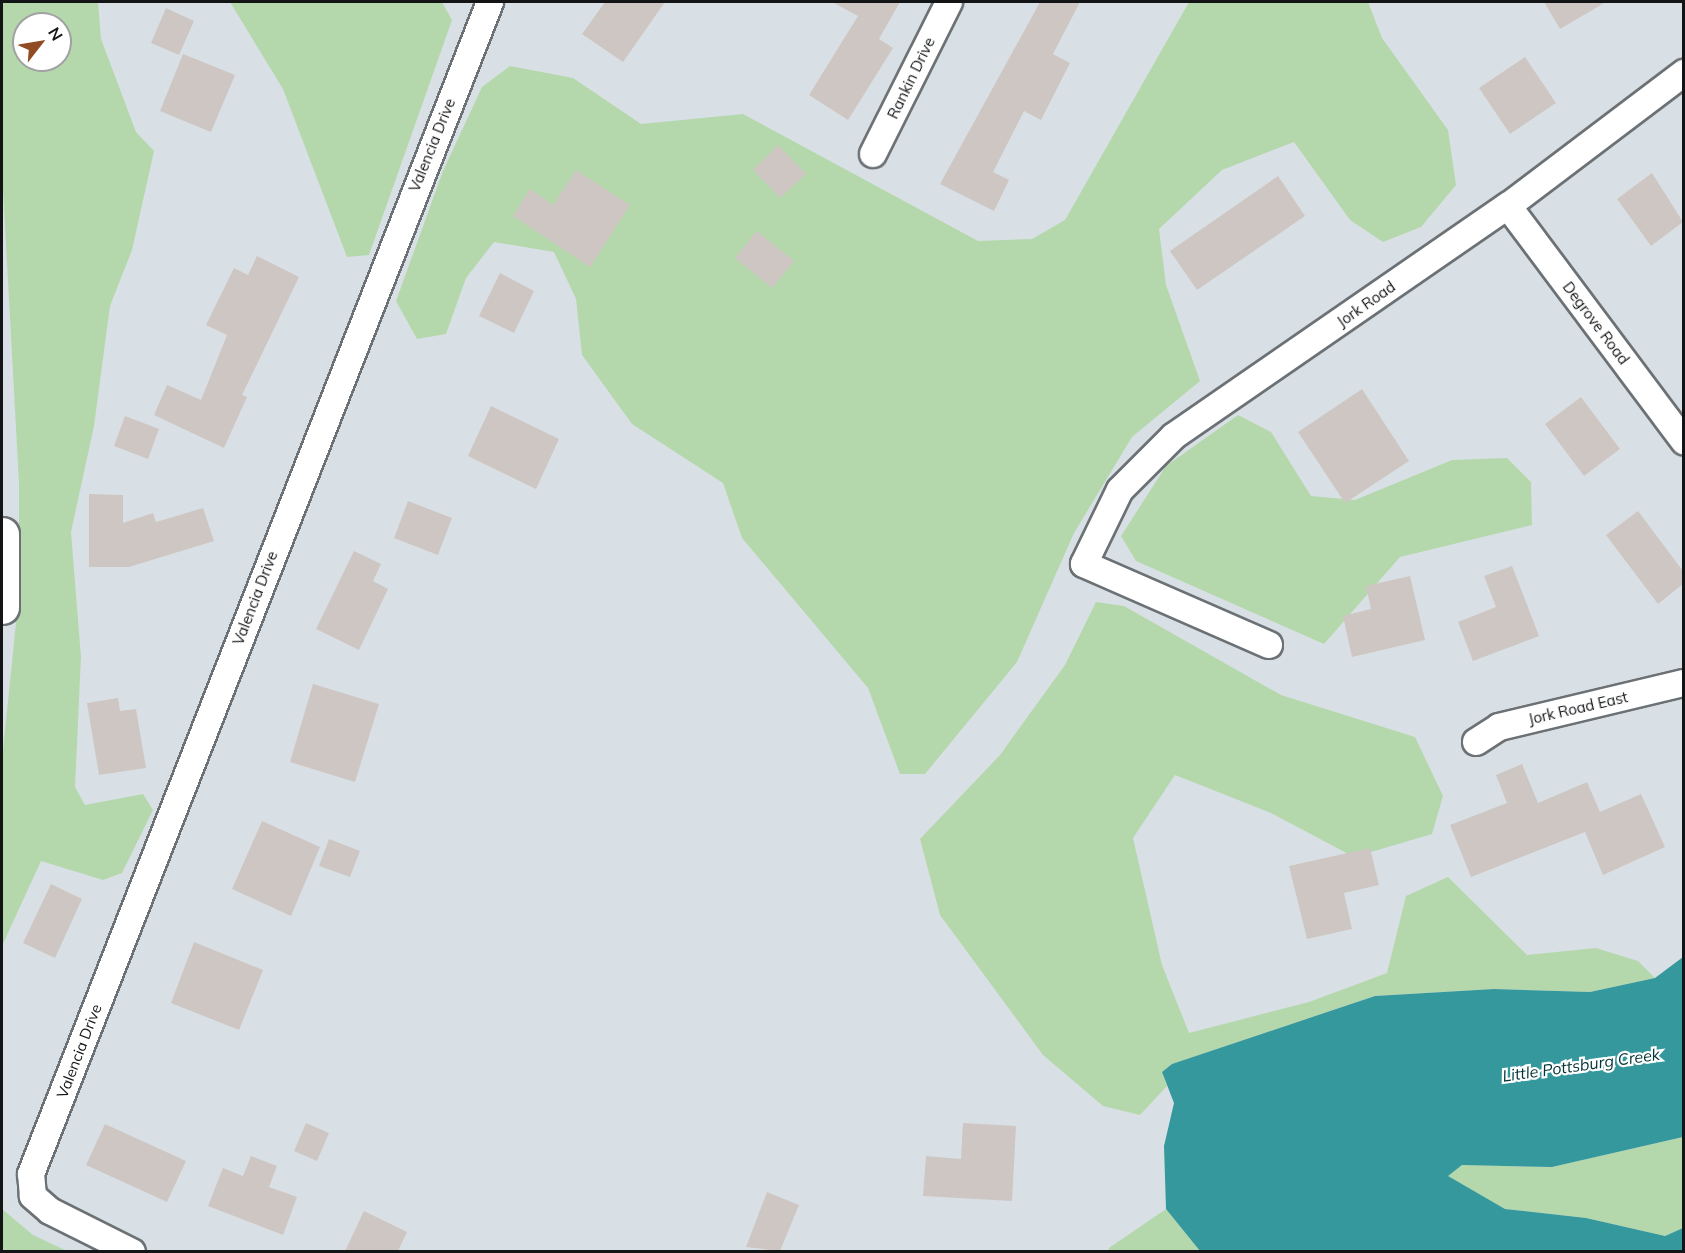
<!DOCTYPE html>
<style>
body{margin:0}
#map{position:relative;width:1685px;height:1253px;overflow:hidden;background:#d9e0e5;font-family:Mulish,sans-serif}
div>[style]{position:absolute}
.green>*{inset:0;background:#b4d8ac}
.water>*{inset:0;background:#35989d}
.building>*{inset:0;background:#cec6c2}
.roads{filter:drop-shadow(2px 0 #6b7175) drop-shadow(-2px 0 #6b7175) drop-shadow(0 2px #6b7175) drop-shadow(0 -2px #6b7175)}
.minor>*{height:26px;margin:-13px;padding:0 13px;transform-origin:13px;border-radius:13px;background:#fff}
.highway>*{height:33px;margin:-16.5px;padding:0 16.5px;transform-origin:16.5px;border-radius:16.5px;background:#fff}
span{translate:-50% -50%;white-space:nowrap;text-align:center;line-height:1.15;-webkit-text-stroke:4.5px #fff;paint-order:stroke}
.street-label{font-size:15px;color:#121416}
.water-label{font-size:16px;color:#033335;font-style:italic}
.frame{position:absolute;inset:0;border:3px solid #121416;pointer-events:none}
.north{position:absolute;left:12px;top:12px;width:60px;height:60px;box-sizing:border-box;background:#fff;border:2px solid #a0a1a2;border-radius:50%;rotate:59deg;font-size:16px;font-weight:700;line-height:24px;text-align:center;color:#121416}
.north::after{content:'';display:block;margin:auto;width:21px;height:27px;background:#914b22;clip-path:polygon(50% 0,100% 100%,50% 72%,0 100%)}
</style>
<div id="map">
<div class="green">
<div style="clip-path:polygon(evenodd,2px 2px,98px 2px,101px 39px,136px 132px,154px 151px,132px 250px,110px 306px,94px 426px,71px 532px,81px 657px,75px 787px,85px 805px,143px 794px,153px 810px,122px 873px,103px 880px,41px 861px,2px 946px,2px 759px,19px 594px,19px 483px,2px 172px,2px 2px,24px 24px,60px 24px,60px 60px,24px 60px,24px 24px)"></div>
<div style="clip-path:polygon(230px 2px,442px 2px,452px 20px,369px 255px,347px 257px,283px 89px)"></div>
<div style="clip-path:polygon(1189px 2px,1368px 2px,1382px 38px,1448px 130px,1456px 185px,1421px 227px,1383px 242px,1350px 220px,1294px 142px,1222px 170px,1159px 229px,1166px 285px,1200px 381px,1132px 437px,1074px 533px,1017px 662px,925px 774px,900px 774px,868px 688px,742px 538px,723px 483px,632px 424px,582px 355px,576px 299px,554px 252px,494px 242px,466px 278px,446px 334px,417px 339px,396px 301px,443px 171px,482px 87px,510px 66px,573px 78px,641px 124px,743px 114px,978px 241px,1032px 239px,1065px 220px)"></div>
<div style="clip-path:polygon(1238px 415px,1271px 432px,1311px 496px,1355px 500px,1452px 460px,1507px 458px,1531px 482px,1532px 525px,1400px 557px,1324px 644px,1136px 561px,1121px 536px,1166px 466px)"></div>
<div style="clip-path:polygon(1096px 602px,1124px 606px,1281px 695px,1415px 737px,1443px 796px,1432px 834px,1354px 857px,1271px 813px,1175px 775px,1133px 838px,1162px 965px,1189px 1033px,1309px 1002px,1387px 973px,1406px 896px,1448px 877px,1527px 955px,1596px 948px,1638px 961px,1655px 978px,1590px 992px,1494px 989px,1375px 996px,1172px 1064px,1162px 1072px,1167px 1086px,1140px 1115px,1103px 1106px,1043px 1055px,940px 915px,920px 839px,1000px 755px,1065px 665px)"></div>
<div style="clip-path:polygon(1683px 1137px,1683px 1228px,1665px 1236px,1586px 1218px,1505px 1209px,1447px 1176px,1462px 1165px,1552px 1167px)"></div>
<div style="clip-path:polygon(2px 1209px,33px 1235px,67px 1251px,2px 1251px)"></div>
<div style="clip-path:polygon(1166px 1209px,1200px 1251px,1108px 1252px,1109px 1248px)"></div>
</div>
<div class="water">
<div style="clip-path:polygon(1683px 957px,1683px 1137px,1552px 1167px,1462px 1165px,1448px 1176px,1505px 1209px,1586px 1218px,1665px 1236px,1683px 1228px,1683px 1251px,1200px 1251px,1166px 1209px,1164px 1146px,1174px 1103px,1162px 1072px,1172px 1064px,1375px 996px,1494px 989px,1590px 992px,1655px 978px)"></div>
</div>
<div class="building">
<div style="clip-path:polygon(605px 2px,665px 2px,623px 62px,582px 34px)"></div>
<div style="clip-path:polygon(832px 2px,900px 2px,879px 39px,893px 48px,848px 120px,809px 95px,858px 16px)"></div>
<div style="clip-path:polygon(1040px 2px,1080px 2px,1053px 54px,1070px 63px,1041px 120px,1024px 111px,993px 172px,1009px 180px,994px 211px,940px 184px)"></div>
<div style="clip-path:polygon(1544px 2px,1606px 2px,1560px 29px)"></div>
<div style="clip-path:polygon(166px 8px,194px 21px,179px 55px,151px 43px)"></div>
<div style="clip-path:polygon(183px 54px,235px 75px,211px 132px,160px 111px)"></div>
<div style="clip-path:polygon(1525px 57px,1556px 103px,1510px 134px,1479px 88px)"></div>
<div style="clip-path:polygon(778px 145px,806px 174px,780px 198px,753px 170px)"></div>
<div style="clip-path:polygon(576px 170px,630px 205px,590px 267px,513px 216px,530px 189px,553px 205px)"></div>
<div style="clip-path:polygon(1652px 173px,1683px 222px,1651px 246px,1617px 199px)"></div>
<div style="clip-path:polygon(1278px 176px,1305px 216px,1197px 290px,1170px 251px)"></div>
<div style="clip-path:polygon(757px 231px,794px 261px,772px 288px,735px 258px)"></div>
<div style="clip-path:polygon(257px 256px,299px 277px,242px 395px,247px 397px,224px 448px,154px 415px,167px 385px,201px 400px,227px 335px,206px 325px,234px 268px,248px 275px)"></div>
<div style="clip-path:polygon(500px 273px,534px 291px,514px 333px,479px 316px)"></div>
<div style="clip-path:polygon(1362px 389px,1409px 461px,1345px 503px,1298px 432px)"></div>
<div style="clip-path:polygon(1581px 397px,1620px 449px,1584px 476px,1545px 424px)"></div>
<div style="clip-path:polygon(491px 406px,559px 439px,536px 489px,468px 456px)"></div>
<div style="clip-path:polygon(125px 416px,159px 429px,148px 459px,114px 446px)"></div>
<div style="clip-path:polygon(89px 494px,123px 495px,123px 523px,153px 513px,156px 522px,203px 508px,214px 541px,129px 567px,89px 567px)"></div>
<div style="clip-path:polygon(408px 501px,452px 518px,438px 555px,394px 538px)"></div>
<div style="clip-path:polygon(1638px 511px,1683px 571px,1683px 584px,1658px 604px,1606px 535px)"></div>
<div style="clip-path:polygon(354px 551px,381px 564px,373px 581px,388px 589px,359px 650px,316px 629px)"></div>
<div style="clip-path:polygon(1512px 566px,1539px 636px,1473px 661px,1458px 622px,1496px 607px,1484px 576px)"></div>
<div style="clip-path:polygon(1410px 576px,1425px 640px,1352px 657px,1343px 616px,1371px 609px,1366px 586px)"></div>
<div style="clip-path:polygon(313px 684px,379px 704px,355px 782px,290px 762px)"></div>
<div style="clip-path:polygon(118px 698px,120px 711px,136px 709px,146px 768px,99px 775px,87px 703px)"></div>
<div style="clip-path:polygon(1522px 764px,1538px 803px,1587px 782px,1600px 812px,1641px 794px,1665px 847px,1603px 875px,1585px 832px,1471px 877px,1450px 825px,1507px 803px,1496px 775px)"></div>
<div style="clip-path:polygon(262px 821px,320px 847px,291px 916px,232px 889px)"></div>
<div style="clip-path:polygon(329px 839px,360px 851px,350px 877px,319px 866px)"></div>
<div style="clip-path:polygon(1370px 848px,1379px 885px,1344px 893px,1352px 929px,1307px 939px,1289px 866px)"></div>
<div style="clip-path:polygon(51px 884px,82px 899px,55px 958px,23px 943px)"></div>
<div style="clip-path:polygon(194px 942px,263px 970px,239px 1030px,171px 1003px)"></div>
<div style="clip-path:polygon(306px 1123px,329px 1133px,317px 1161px,294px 1151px)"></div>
<div style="clip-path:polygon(963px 1123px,1016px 1126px,1012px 1201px,923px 1196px,926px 1156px,961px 1159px)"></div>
<div style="clip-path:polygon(105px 1124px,186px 1161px,167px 1202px,86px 1165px)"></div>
<div style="clip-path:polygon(251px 1156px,277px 1166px,269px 1187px,297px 1197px,283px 1235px,208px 1206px,223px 1168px,243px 1176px)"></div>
<div style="clip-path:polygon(767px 1192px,799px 1205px,780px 1251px,746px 1247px)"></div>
<div style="clip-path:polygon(364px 1211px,407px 1232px,398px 1251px,345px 1251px)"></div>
</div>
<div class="roads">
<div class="minor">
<div style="left:873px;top:154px;width:170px;rotate:-63.4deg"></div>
<div style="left:1508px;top:206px;width:294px;rotate:53.2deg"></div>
<div style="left:1269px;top:645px;width:202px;rotate:-156.4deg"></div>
<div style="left:1084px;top:564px;width:82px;rotate:-64.1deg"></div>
<div style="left:1120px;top:490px;width:76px;rotate:-45deg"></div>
<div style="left:1174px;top:436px;width:406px;rotate:-34.6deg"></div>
<div style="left:1508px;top:206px;width:221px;rotate:-37.1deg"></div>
<div style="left:1476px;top:742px;width:27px;rotate:-33deg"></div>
<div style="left:1499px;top:727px;width:190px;rotate:-13.4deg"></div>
<div style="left:132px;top:1252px;width:92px;rotate:-153.4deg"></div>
<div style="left:50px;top:1211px;width:23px;rotate:-139deg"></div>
<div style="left:33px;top:1196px;width:22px;rotate:-95deg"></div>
<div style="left:31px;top:1174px;width:1259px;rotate:-68.61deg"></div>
</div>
<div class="highway">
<div style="left:2px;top:534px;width:73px;rotate:90deg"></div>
</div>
</div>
<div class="street-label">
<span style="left:911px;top:78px;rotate:-64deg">Rankin Drive</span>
<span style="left:432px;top:145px;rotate:-68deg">Valencia Drive</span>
<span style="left:1366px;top:304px;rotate:-35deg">Jork Road</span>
<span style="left:1596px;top:323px;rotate:53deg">Degrove Road</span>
<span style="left:255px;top:598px;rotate:-69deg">Valencia Drive</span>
<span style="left:1578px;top:708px;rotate:-13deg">Jork Road East</span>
<span style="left:79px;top:1051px;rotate:-69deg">Valencia Drive</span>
</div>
<div class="water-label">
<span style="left:1581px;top:1065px;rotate:-8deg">Little Pottsburg Creek</span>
</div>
<div class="frame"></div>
<div class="north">N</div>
</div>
